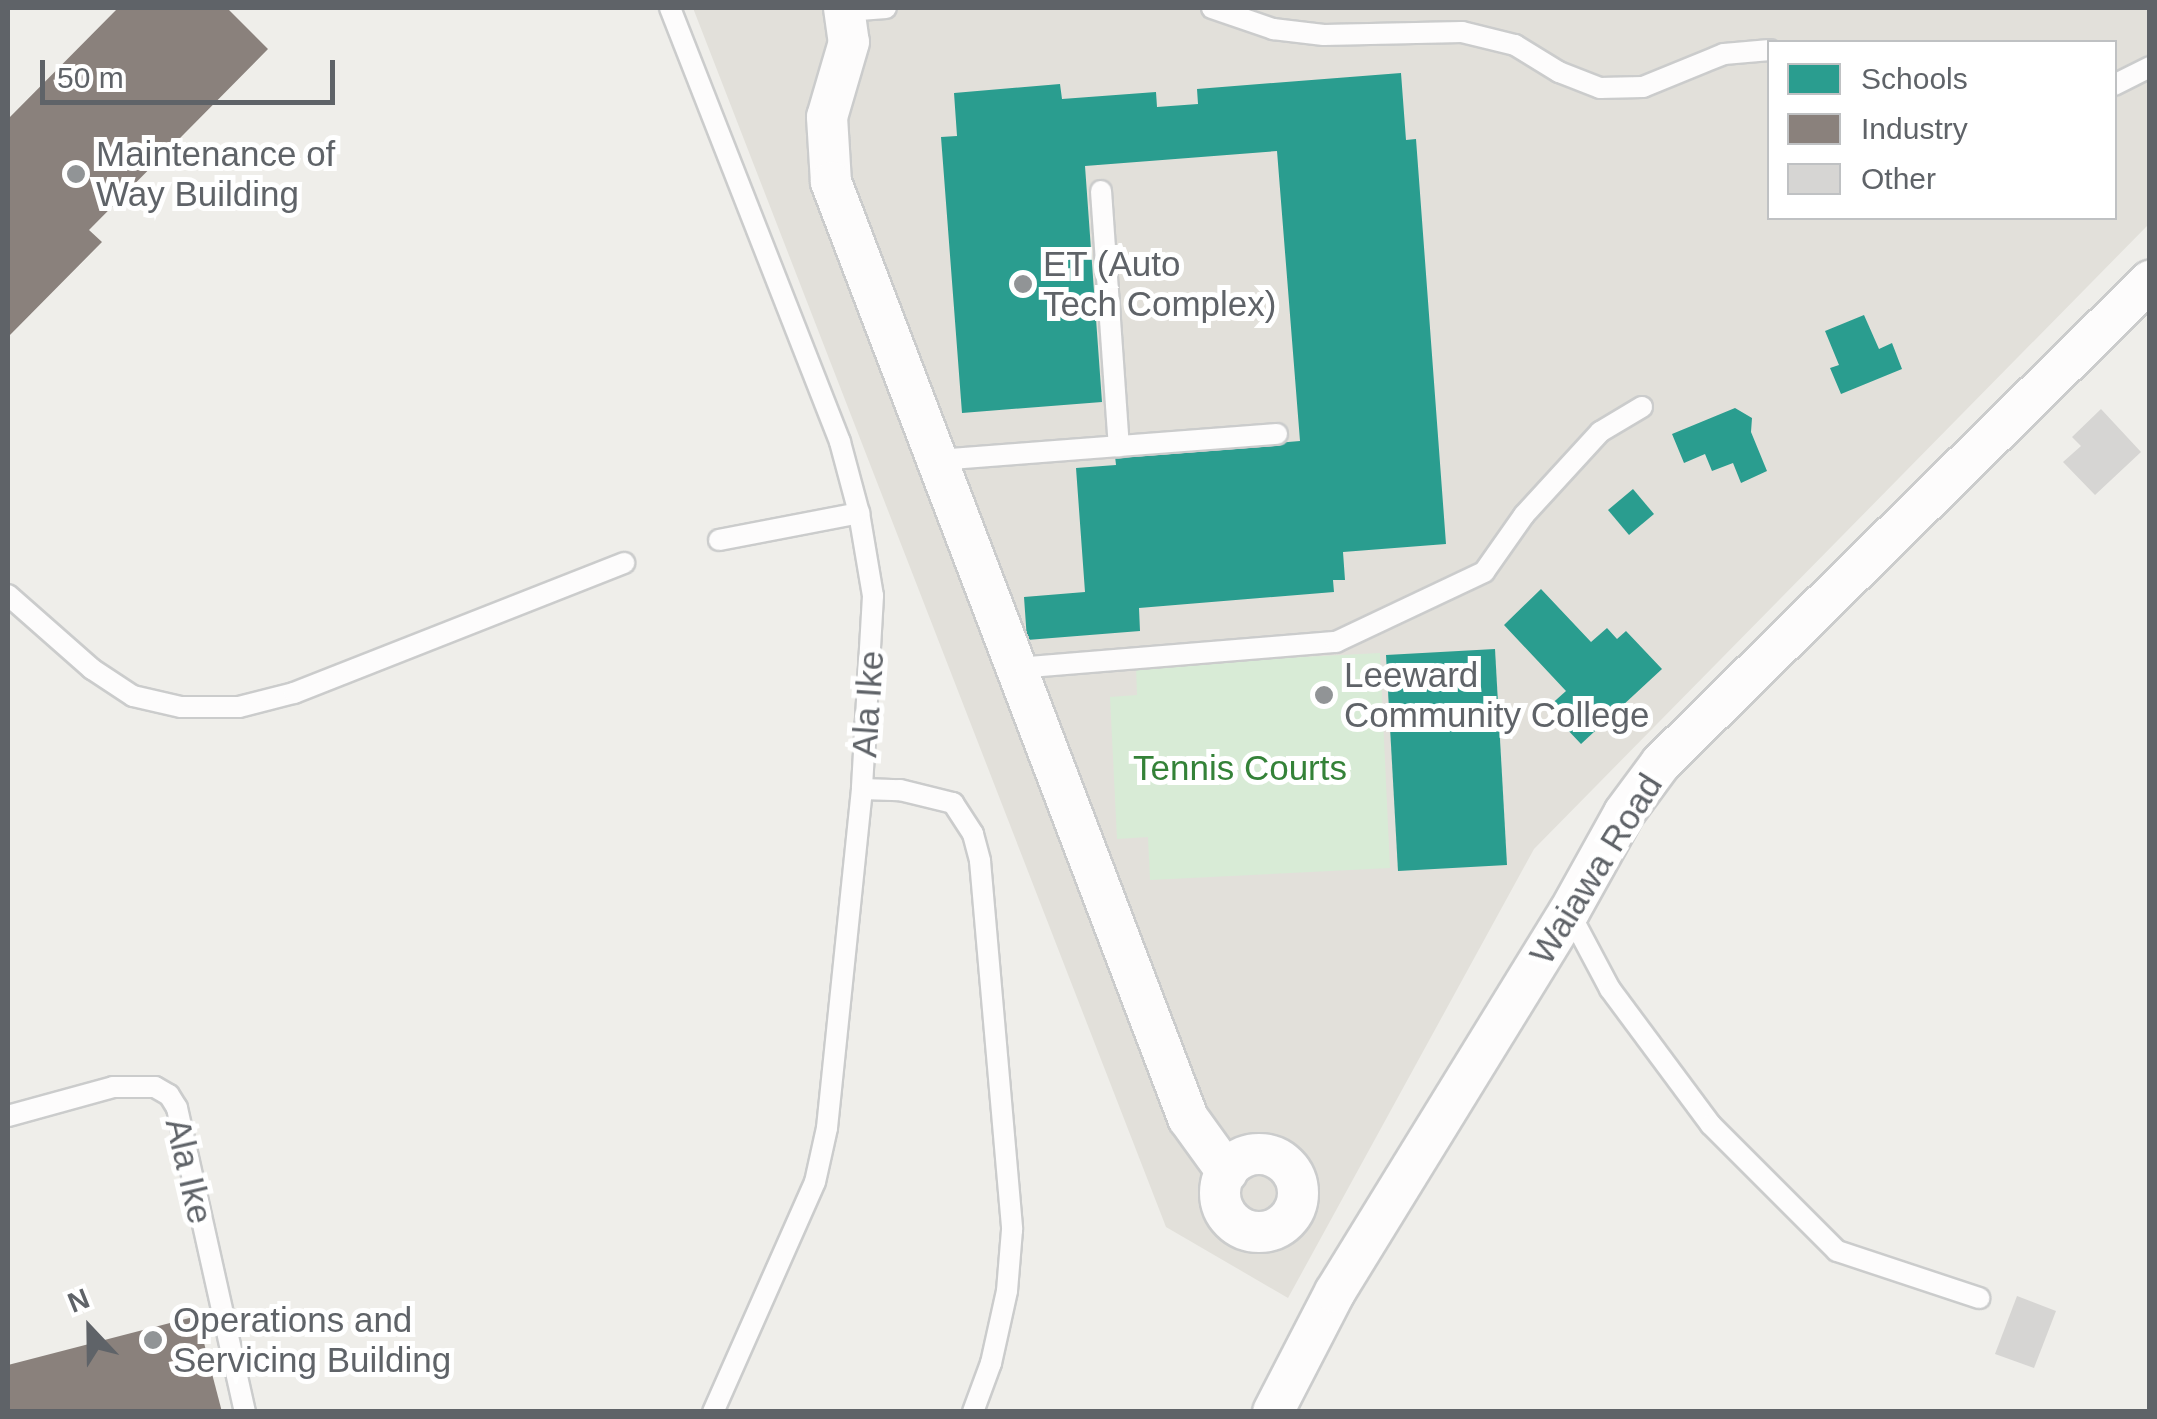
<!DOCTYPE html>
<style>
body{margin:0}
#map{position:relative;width:2157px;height:1419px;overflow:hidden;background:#efeeea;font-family:Arial,sans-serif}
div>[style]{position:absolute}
.education>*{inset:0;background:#e2e0da}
.green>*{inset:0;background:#d8ebd6}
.schools>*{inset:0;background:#2a9d8f}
.industry>*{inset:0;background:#8a817c}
.building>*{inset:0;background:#d6d5d3}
.roads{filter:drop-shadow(2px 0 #cbcccc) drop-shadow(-2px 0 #cbcccc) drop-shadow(0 2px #cbcccc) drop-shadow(0 -2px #cbcccc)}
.service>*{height:20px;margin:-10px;padding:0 10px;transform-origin:10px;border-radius:10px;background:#fdfcfc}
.minor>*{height:40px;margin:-20px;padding:0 20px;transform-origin:20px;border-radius:20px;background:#fdfcfc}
.minor>.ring{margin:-20px;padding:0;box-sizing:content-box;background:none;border:40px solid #fdfcfc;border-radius:50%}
.dots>*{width:28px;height:28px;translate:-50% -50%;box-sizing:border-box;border:5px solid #fff;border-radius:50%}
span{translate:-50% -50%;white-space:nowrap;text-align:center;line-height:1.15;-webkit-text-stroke:10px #fff;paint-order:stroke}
.poi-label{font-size:35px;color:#5f6368}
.left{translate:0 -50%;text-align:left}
.street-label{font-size:35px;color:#5f6368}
.park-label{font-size:35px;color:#348238}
.frame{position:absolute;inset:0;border:10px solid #5f6368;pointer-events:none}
.legend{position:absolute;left:1767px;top:40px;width:350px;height:180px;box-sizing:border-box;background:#fff;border:2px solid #bfc1c3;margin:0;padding:12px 18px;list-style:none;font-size:30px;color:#5f6368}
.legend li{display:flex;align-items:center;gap:20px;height:50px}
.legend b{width:50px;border:2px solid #bfc1c3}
.north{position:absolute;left:40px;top:1279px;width:100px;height:100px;-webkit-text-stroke:8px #fff;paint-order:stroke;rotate:338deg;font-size:28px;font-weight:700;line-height:40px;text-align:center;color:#5f6368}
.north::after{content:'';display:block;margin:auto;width:35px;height:45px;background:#5f6368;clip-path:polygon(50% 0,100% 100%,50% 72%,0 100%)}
.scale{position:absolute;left:40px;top:60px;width:295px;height:45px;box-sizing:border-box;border:5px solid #5f6368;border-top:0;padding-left:12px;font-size:30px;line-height:35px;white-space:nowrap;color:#5f6368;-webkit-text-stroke:8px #fff;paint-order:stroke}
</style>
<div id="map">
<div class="education">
<div style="clip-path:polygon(evenodd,693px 8px,2149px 8px,2149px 224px,1534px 849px,1288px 1298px,1166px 1227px,693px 8px,1770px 42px,2114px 42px,2114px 218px,1770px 218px,1770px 42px)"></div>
</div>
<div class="green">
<div style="clip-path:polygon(1380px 653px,1390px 868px,1150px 880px,1148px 837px,1117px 839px,1110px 697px,1137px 695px,1136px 666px)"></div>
</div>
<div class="schools">
<div style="clip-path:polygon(1401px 73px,1406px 140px,1416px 139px,1446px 544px,1343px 552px,1345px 580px,1333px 580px,1334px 592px,1139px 608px,1140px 631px,1027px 640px,1024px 597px,1085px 592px,1076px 468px,1116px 465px,1115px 456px,1300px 441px,1277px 151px,1085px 166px,1102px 402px,962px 413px,941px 137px,957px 136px,954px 93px,1060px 84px,1062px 99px,1156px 92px,1157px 107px,1198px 104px,1197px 89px)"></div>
<div style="clip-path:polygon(1864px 315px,1879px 349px,1892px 343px,1902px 369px,1841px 394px,1830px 368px,1839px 365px,1825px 331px)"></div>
<div style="clip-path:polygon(1735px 408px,1752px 418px,1751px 432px,1767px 471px,1741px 483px,1733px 463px,1712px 471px,1705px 454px,1684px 463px,1672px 434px)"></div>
<div style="clip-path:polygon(1633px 489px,1654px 514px,1629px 535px,1608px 510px)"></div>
<div style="clip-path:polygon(1541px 589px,1591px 642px,1607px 628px,1617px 639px,1626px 631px,1662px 669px,1581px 744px,1547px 708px,1566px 691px,1504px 625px)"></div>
<div style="clip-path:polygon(1495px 649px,1507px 865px,1398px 871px,1386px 655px)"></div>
</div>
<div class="industry">
<div style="clip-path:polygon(118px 8px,227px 8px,268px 49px,89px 230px,102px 242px,8px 337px,8px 119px)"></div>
<div style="clip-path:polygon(197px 1316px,222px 1412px,8px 1412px,8px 1365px)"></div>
</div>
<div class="building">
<div style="clip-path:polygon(2101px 409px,2141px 452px,2095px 495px,2063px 462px,2081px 446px,2072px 437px)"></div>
<div style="clip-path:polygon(2017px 1296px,2056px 1311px,2034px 1368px,1995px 1354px)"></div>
</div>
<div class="roads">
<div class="service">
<div style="left:670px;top:8px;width:466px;rotate:68.6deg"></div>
<div style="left:840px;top:442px;width:73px;rotate:75deg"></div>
<div style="left:859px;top:513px;width:84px;rotate:80.4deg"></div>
<div style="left:873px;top:596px;width:193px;rotate:93.3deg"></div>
<div style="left:862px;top:789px;width:341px;rotate:95.9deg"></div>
<div style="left:827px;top:1128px;width:55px;rotate:102.5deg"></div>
<div style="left:815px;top:1182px;width:252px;rotate:113.9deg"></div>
<div style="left:1212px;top:8px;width:65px;rotate:19deg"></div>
<div style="left:1273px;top:29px;width:51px;rotate:6.7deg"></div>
<div style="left:1324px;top:35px;width:138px;rotate:-1.2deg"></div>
<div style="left:1462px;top:32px;width:55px;rotate:13.8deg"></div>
<div style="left:1515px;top:45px;width:52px;rotate:31.5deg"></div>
<div style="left:1559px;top:72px;width:44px;rotate:21.3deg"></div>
<div style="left:1600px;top:88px;width:43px;rotate:-1.3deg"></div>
<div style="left:1643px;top:87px;width:87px;rotate:-22.2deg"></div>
<div style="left:1724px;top:54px;width:46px;rotate:-5deg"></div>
<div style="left:846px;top:11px;width:40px;rotate:-4.3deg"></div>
<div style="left:2114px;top:85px;width:40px;rotate:-26.6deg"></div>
<div style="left:1101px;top:191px;width:256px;rotate:86deg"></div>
<div style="left:938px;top:460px;width:340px;rotate:-4.4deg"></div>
<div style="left:719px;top:540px;width:143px;rotate:-10.9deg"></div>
<div style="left:8px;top:595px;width:112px;rotate:41.4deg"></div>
<div style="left:92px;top:669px;width:49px;rotate:33.4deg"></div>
<div style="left:133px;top:696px;width:49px;rotate:12.9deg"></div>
<div style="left:181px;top:707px;width:58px"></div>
<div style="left:239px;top:707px;width:57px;rotate:-14.3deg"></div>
<div style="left:294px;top:693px;width:355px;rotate:-21.5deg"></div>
<div style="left:1018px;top:668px;width:319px;rotate:-4.7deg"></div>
<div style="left:1336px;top:642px;width:164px;rotate:-25.3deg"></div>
<div style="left:1484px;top:572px;width:70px;rotate:-54.9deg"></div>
<div style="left:1524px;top:515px;width:113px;rotate:-47.5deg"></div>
<div style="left:1600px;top:432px;width:49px;rotate:-30.8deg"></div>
<div style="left:862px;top:789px;width:38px;rotate:2deg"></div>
<div style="left:900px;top:790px;width:55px;rotate:13.8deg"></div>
<div style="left:953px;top:803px;width:37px;rotate:57deg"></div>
<div style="left:973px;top:834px;width:28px;rotate:75deg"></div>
<div style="left:980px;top:861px;width:370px;rotate:85deg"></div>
<div style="left:1012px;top:1230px;width:61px;rotate:94.7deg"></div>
<div style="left:1007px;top:1291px;width:74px;rotate:102.5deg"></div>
<div style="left:991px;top:1363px;width:52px;rotate:110.2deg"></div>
<div style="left:1569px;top:912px;width:87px;rotate:62deg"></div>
<div style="left:1610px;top:989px;width:169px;rotate:53.4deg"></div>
<div style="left:1711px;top:1125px;width:178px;rotate:45deg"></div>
<div style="left:1837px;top:1251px;width:150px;rotate:18.3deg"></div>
<div style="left:8px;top:1116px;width:109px;rotate:-15.4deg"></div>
<div style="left:113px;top:1087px;width:42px"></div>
<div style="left:155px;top:1087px;width:16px;rotate:30deg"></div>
<div style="left:169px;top:1095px;width:15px;rotate:58deg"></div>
<div style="left:177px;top:1108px;width:312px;rotate:77.4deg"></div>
</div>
<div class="minor">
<div style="left:844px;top:8px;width:34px;rotate:82deg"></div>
<div style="left:849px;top:42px;width:78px;rotate:106.3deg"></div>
<div style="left:827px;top:117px;width:65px;rotate:86.5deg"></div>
<div style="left:831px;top:182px;width:1002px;rotate:69.12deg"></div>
<div style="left:1188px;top:1118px;width:67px;rotate:54.2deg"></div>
<div class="ring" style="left:1220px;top:1154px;width:38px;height:38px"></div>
<div style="left:1273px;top:1412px;width:135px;rotate:-62.7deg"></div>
<div style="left:1335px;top:1292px;width:446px;rotate:-58.4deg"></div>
<div style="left:1569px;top:912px;width:113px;rotate:-60.9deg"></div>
<div style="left:1624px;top:813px;width:62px;rotate:-53.5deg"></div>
<div style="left:1661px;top:763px;width:687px;rotate:-44.59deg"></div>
</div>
</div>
<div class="dots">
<div style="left:76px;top:174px;background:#919496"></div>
<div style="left:1023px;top:284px;background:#919496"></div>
<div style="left:1324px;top:695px;background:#919496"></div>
<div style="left:153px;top:1340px;background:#919496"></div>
</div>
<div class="poi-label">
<span class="left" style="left:96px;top:174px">Maintenance of<br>Way Building</span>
<span class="left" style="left:1043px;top:284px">ET (Auto<br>Tech Complex)</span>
<span class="left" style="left:1344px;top:695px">Leeward<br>Community College</span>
<span class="left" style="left:173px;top:1340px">Operations and<br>Servicing Building</span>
</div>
<div class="street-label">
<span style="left:868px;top:704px;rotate:-86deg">Ala Ike</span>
<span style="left:1596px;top:869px;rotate:-58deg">Waiawa Road</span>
<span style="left:189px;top:1171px;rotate:77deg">Ala Ike</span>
</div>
<div class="park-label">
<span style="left:1240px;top:768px">Tennis Courts</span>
</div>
<div class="frame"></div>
<ul class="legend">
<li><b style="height:28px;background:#2a9d8f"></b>Schools</li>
<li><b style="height:28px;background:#8a817c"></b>Industry</li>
<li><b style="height:28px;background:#d6d5d3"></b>Other</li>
</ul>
<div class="north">N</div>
<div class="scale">50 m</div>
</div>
